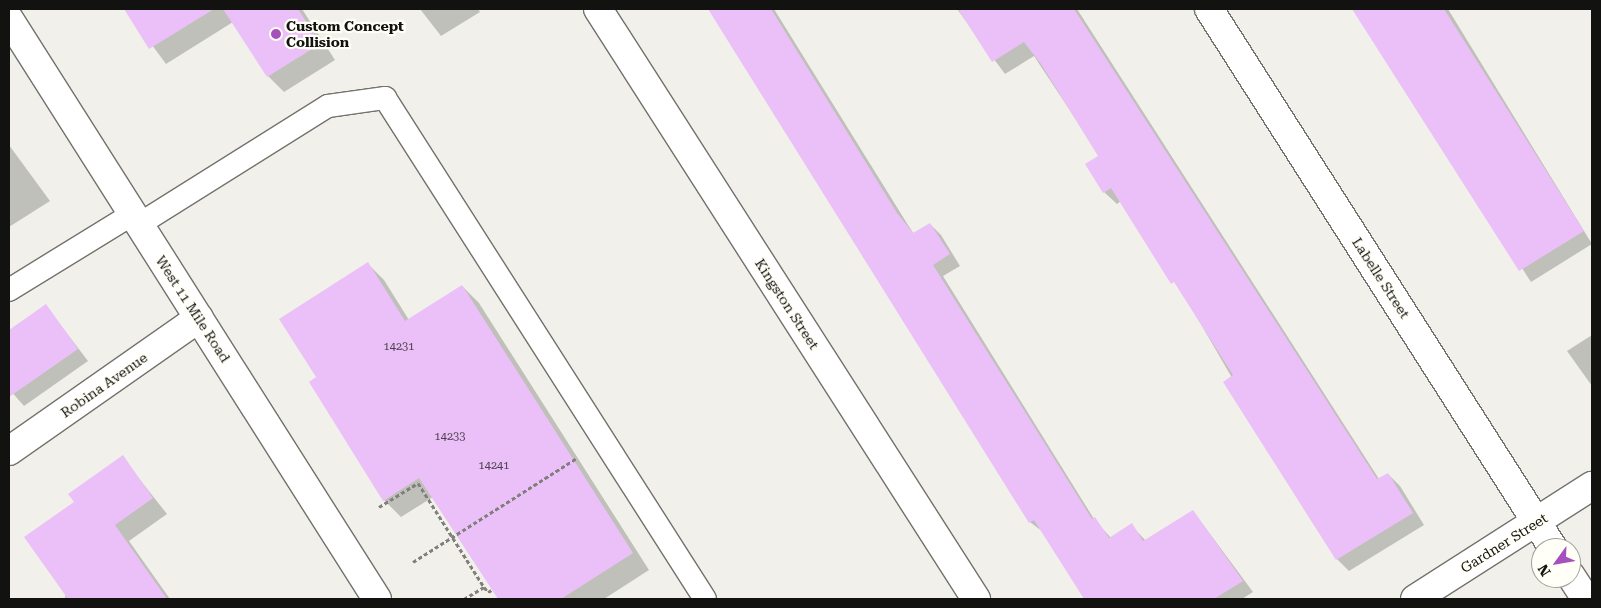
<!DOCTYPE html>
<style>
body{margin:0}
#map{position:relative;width:1601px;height:608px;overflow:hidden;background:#f1f0ea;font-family:"Roboto Serif",serif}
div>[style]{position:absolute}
.shadow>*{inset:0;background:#0003}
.building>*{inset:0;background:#ebc0f8}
.path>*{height:3px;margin-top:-1.5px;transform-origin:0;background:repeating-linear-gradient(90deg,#807f7b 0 4px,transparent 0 6.5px)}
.roads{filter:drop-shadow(1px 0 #73726c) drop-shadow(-1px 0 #73726c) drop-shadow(0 1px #73726c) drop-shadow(0 -1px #73726c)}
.lane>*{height:22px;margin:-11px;padding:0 11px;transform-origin:11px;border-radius:11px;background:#fff}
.street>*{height:28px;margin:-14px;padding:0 14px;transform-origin:14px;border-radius:14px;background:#fff}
.secondary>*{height:28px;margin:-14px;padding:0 14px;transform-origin:14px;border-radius:14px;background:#fff}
.dots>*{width:14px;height:14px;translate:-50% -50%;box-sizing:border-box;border:2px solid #fffef7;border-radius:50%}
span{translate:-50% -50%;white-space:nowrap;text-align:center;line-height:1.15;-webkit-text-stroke:4.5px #fffef7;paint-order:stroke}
.number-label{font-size:11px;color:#483e4a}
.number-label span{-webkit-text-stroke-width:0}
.poi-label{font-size:14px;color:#121210;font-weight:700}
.left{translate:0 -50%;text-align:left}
.street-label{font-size:14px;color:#121210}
.frame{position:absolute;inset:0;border:10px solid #121210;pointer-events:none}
.north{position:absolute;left:1531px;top:538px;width:50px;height:50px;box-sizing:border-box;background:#fffef7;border:1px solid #a0a09b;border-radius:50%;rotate:238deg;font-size:14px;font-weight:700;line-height:20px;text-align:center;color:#121210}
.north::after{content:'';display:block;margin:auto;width:18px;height:22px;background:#a650be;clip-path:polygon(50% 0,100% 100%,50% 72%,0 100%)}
</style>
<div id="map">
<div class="shadow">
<div style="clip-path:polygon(131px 9px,302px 9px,335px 60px,284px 92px,268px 76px,233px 22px,166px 64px,127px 11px)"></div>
<div style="clip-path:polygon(420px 9px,478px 9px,480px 12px,441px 36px)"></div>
<div style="clip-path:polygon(710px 9px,774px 9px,908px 225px,914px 234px,930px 224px,941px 235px,960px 266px,943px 276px,1094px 519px,1111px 538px,1131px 525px,1146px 541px,1193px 511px,1253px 592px,1242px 599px,1085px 599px,1043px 532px,1030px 522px)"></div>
<div style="clip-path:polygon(957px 9px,1077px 9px,1379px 479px,1388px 474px,1400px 486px,1424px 525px,1349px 571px,1337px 559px,1184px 295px,1121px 201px,1117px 204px,1104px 192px,1087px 165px,1100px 156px,1034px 56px,1005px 74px)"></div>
<div style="clip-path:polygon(1355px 9px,1448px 9px,1592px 244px,1531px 282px)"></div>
<div style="clip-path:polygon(9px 145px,50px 201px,9px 227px)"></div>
<div style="clip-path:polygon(367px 263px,384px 280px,409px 320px,462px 286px,479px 303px,649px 570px,604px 599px,499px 599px,433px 497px,401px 517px,384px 500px,318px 378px)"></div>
<div style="clip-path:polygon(46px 306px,88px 361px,24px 406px,9px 389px,9px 332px)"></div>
<div style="clip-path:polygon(1592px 335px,1592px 386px,1567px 351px)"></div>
<div style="clip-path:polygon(122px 457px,167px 514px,129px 541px,170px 599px,65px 599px,76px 502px)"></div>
</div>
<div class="building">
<div style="clip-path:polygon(124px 9px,214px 9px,149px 49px)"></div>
<div style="clip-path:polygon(223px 9px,298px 9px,320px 44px,267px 77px)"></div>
<div style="clip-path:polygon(708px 9px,771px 9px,897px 213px,913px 233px,930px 223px,950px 254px,933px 265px,1092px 519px,1095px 517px,1109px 538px,1132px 523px,1143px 541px,1193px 510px,1243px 581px,1214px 599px,1084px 599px,1034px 520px,1029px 523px)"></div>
<div style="clip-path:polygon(958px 9px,1074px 9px,1377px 479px,1388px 473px,1413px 513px,1336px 560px,1223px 382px,1233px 375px,1174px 282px,1171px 284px,1111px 188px,1103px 193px,1085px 164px,1098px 156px,1041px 64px,1024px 42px,992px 62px)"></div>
<div style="clip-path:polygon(1352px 9px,1444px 9px,1584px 231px,1519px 271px)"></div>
<div style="clip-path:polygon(368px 262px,405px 321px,462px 285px,633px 553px,561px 599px,498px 599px,419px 478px,383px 501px,309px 382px,316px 377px,279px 319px)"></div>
<div style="clip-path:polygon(46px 304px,78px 349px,9px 397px,9px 330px)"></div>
<div style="clip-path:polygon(123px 455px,153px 498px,115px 525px,167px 599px,68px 599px,24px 537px,74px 502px,68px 494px)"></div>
</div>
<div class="path">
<div style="left:379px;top:507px;width:46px;rotate:-31.6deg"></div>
<div style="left:418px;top:483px;width:123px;rotate:57.6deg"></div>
<div style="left:484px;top:587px;width:23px;rotate:149deg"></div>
<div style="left:413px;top:562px;width:194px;rotate:-32.4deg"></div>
<div style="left:484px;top:587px;width:6px;rotate:51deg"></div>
<div style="left:488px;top:592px;width:4px;rotate:-27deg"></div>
</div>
<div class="roads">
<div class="lane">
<div style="left:138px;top:225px;width:224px;rotate:-32.1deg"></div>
<div style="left:328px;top:106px;width:58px;rotate:-8deg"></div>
<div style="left:385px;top:98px;width:594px;rotate:57.43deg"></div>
<div style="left:9px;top:290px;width:143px;rotate:-31.6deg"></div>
</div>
<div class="street">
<div style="left:598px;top:9px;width:701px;rotate:57.35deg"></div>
<div style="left:1209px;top:9px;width:639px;rotate:57.45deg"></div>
<div style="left:9px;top:451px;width:232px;rotate:-35deg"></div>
<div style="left:1571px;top:576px;width:27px;rotate:57deg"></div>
<div style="left:1415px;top:599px;width:210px;rotate:-32.6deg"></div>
</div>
<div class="secondary">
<div style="left:9px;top:19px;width:687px;rotate:57.61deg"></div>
</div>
</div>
<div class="dots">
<div style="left:276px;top:34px;background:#a650be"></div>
</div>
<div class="number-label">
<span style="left:399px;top:347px">14231</span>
<span style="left:450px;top:437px">14233</span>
<span style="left:494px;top:466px">14241</span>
</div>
<div class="poi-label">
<span class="left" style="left:286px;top:34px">Custom Concept<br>Collision</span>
</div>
<div class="street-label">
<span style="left:1381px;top:278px;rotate:57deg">Labelle Street</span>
<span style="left:787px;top:304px;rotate:57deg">Kingston Street</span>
<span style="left:193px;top:309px;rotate:57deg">West 11 Mile Road</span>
<span style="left:104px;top:385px;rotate:-35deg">Robina Avenue</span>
<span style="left:1504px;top:543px;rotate:-32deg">Gardner Street</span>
</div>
<div class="frame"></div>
<div class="north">N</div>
</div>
